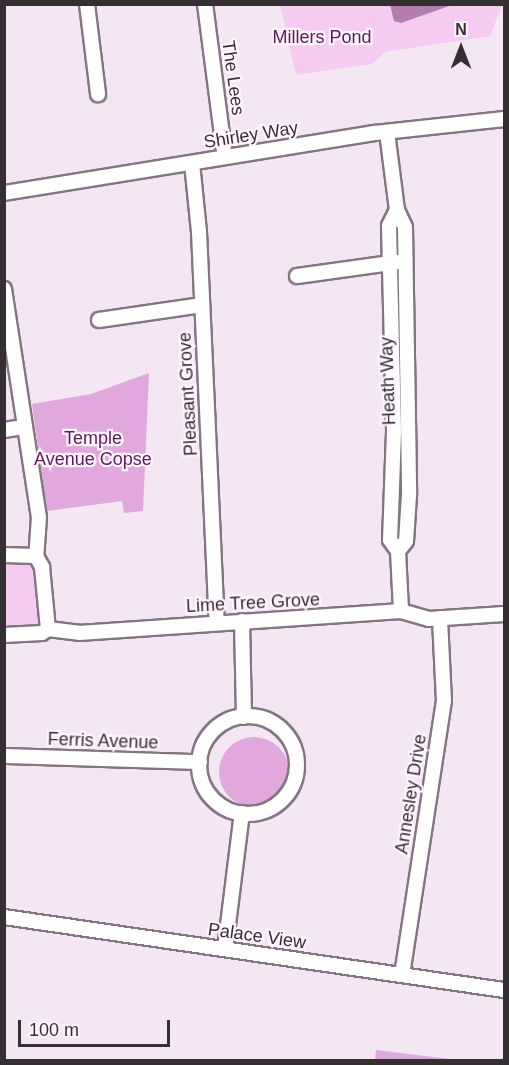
<!DOCTYPE html>
<style>
body{margin:0}
#map{position:relative;width:509px;height:1065px;overflow:hidden;background:#f5e6f4;font-family:Arial,sans-serif}
div>[style]{position:absolute}
.green>*{inset:0;background:#f6cbf2}
.forest>*{inset:0;background:#e1a8dd}
.round{border-radius:50%}
.water>*{inset:0;background:#b27cae}
.roads{filter:drop-shadow(2px 0 #837581) drop-shadow(-2px 0 #837581) drop-shadow(0 2px #837581) drop-shadow(0 -2px #837581)}
.minor>*{height:14px;margin:-7px;padding:0 7px;transform-origin:7px;border-radius:7px;background:#fff}
.minor>.ring{margin:-7px;padding:0;box-sizing:content-box;background:none;border:14px solid #fff;border-radius:50%}
span{translate:-50% -50%;white-space:nowrap;text-align:center;line-height:1.15;-webkit-text-stroke:4.5px #fff5fe;paint-order:stroke}
.park-label{font-size:18px;color:#5c1a5a}
.street-label{font-size:18px;color:#352f34}
.frame{position:absolute;inset:0;border:6px solid #352f34;pointer-events:none}
.north{position:absolute;left:431px;top:18px;width:60px;height:60px;-webkit-text-stroke:4px #fff5fe;paint-order:stroke;rotate:0deg;font-size:16px;font-weight:700;line-height:24px;text-align:center;color:#352f34}
.north::after{content:'';display:block;margin:auto;width:21px;height:27px;background:#352f34;clip-path:polygon(50% 0,100% 100%,50% 72%,0 100%)}
.scale{position:absolute;left:18px;top:1020px;width:152px;height:27px;box-sizing:border-box;border:3px solid #352f34;border-top:0;padding-left:8px;font-size:18px;line-height:21px;white-space:nowrap;color:#352f34;-webkit-text-stroke:4px #fff5fe;paint-order:stroke}
</style>
<div id="map">
<div class="green">
<div style="clip-path:polygon(280px 5px,502px 5px,490px 36px,385px 52px,372px 64px,296px 75px)"></div>
<div style="clip-path:polygon(397px 267px,399px 269px,402px 469px,399px 469px)"></div>
<div style="clip-path:polygon(401px 480px,403px 480px,401px 542px,394px 540px)"></div>
<div style="clip-path:polygon(28px 563px,35px 570px,41px 619px,35px 626px,5px 628px,5px 564px)"></div>
</div>
<div class="forest">
<div style="clip-path:polygon(149px 373px,143px 511px,124px 513px,122px 501px,47px 511px,32px 404px,91px 394px)"></div>
<div class="round" style="left:219px;top:737px;width:70px;height:70px"></div>
<div style="clip-path:polygon(376px 1050px,458px 1060px,375px 1060px)"></div>
</div>
<div class="water">
<div style="clip-path:polygon(390px 5px,390px 4px,452px 5px,401px 23px,394px 21px)"></div>
</div>
<div class="roads">
<div class="minor">
<div style="left:87px;top:4px;width:91px;rotate:83deg"></div>
<div style="left:205px;top:4px;width:154px;rotate:82.6deg"></div>
<div style="left:387px;top:132px;width:79px;rotate:82.7deg"></div>
<div style="left:397px;top:210px;width:19px;rotate:65deg"></div>
<div style="left:405px;top:227px;width:268px;rotate:89.1deg"></div>
<div style="left:409px;top:495px;width:46px;rotate:93.7deg"></div>
<div style="left:406px;top:541px;width:13px;rotate:129deg"></div>
<div style="left:398px;top:551px;width:60px;rotate:87.1deg"></div>
<div style="left:192px;top:163px;width:69px;rotate:84.2deg"></div>
<div style="left:199px;top:232px;width:391px;rotate:87.4deg"></div>
<div style="left:4px;top:193px;width:376px;rotate:-9.2deg"></div>
<div style="left:375px;top:133px;width:130px;rotate:-6.2deg"></div>
<div style="left:397px;top:210px;width:18px;rotate:117deg"></div>
<div style="left:389px;top:226px;width:206px;rotate:88.6deg"></div>
<div style="left:394px;top:432px;width:108px;rotate:92.1deg"></div>
<div style="left:390px;top:540px;width:14px;rotate:54deg"></div>
<div style="left:297px;top:276px;width:102px;rotate:-7.9deg"></div>
<div style="left:4px;top:289px;width:231px;rotate:81.3deg"></div>
<div style="left:39px;top:517px;width:39px;rotate:94deg"></div>
<div style="left:36px;top:556px;width:13px;rotate:61deg"></div>
<div style="left:42px;top:567px;width:62px;rotate:84.5deg"></div>
<div style="left:99px;top:320px;width:104px;rotate:-8.3deg"></div>
<div style="left:4px;top:430px;width:20px;rotate:-9deg"></div>
<div style="left:4px;top:555px;width:32px;rotate:2deg"></div>
<div style="left:242px;top:621px;width:96px;rotate:88.8deg"></div>
<div style="left:4px;top:635px;width:38px;rotate:-3deg"></div>
<div style="left:42px;top:633px;width:7px;rotate:-34deg"></div>
<div style="left:48px;top:629px;width:31px;rotate:7deg"></div>
<div style="left:79px;top:633px;width:323px;rotate:-3.9deg"></div>
<div style="left:401px;top:611px;width:29px;rotate:16deg"></div>
<div style="left:429px;top:619px;width:75px;rotate:-3.8deg"></div>
<div class="ring" style="left:199px;top:716px;width:84px;height:84px"></div>
<div style="left:4px;top:756px;width:196px;rotate:1.8deg"></div>
<div style="left:4px;top:917px;width:505px;rotate:8.31deg"></div>
<div style="left:225px;top:949px;width:137px;rotate:-82.9deg"></div>
<div style="left:402px;top:975px;width:277px;rotate:-81.3deg"></div>
<div style="left:444px;top:701px;width:83px;rotate:-92.8deg"></div>
</div>
</div>
<div class="park-label">
<span style="left:322px;top:37px">Millers Pond</span>
<span style="left:93px;top:449px">Temple<br>Avenue Copse</span>
</div>
<div class="street-label">
<span style="left:233px;top:78px;rotate:82deg">The Lees</span>
<span style="left:251px;top:135px;rotate:-9deg">Shirley Way</span>
<span style="left:388px;top:381px;rotate:-92deg">Heath Way</span>
<span style="left:188px;top:394px;rotate:-93deg">Pleasant Grove</span>
<span style="left:253px;top:603px;rotate:-3deg">Lime Tree Grove</span>
<span style="left:103px;top:741px;rotate:2deg">Ferris Avenue</span>
<span style="left:411px;top:794px;rotate:-81deg">Annesley Drive</span>
<span style="left:257px;top:936px;rotate:8deg">Palace View</span>
</div>
<div class="frame"></div>
<div class="north">N</div>
<div class="scale">100 m</div>
</div>
